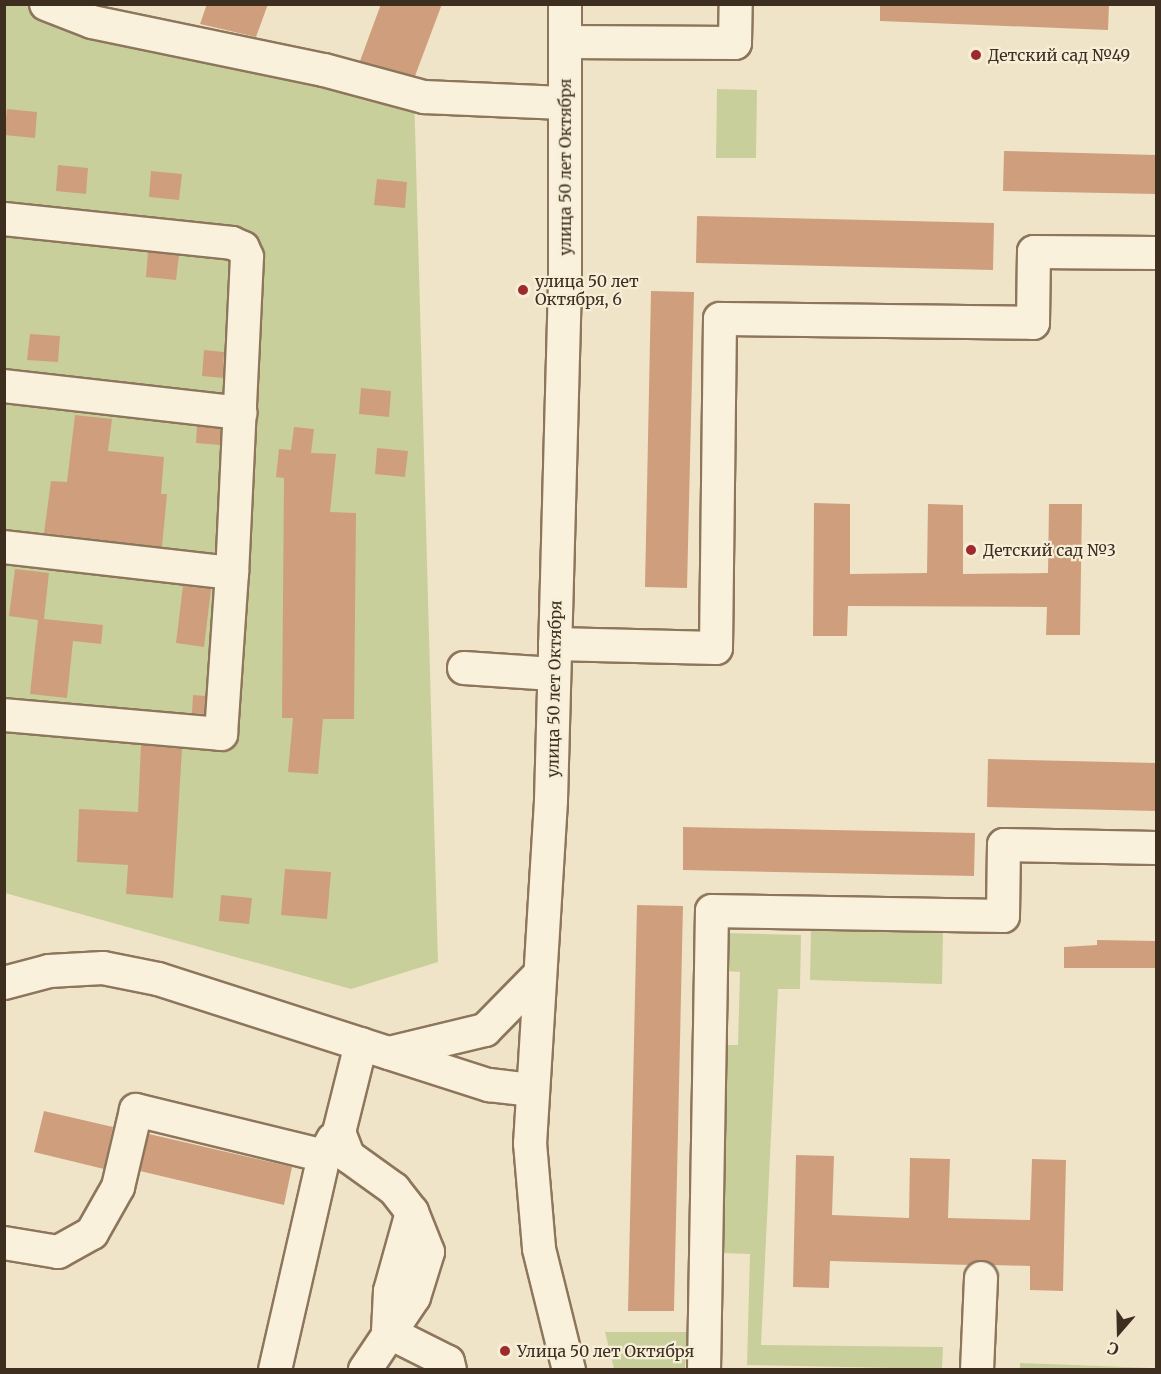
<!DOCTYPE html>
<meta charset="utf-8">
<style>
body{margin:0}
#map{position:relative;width:1161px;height:1374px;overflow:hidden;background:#f0e4c8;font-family:Merriweather,serif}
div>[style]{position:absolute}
.green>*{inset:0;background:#c9cf9b}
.building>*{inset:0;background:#cf9f7d}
.roads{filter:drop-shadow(2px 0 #8d765c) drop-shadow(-2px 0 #8d765c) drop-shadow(0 2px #8d765c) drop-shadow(0 -2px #8d765c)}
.minor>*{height:32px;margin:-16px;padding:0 16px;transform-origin:16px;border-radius:16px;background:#faf1dc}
.dots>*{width:16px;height:16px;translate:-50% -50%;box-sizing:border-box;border:3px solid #f7eed8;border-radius:50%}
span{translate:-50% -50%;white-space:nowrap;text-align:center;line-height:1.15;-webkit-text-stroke:4.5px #f7eed8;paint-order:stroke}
.poi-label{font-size:16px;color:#3d2e20}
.left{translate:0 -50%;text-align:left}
.street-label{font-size:16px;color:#3d2e20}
.frame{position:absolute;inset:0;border:6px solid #3d2e20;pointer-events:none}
.north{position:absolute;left:1089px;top:1302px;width:60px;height:60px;-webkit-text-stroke:4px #f7eed8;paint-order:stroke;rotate:200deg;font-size:16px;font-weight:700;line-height:24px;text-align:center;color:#3d2e20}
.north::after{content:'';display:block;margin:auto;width:21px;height:27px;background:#3d2e20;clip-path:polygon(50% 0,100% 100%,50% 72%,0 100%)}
</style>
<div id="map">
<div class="green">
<div style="clip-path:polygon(4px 5px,42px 5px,414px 90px,438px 962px,351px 989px,5px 893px)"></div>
<div style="clip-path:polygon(717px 89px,757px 90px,756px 158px,716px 158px)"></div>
<div style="clip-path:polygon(811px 926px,943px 931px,942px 984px,810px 980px)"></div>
<div style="clip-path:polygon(726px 933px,801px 935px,800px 989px,778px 989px,761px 1345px,943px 1347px,942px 1369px,747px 1365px,750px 1254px,723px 1253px,722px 1244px,724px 1045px,738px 1045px,740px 972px,725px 971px)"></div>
<div style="clip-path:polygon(605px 1332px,687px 1332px,685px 1369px,614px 1369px)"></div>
<div style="clip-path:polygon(1020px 1363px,1152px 1368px,1152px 1369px,1020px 1369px)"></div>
</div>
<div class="building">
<div style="clip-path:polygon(207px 4px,268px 4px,256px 37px,200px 24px)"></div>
<div style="clip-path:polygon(381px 4px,442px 4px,415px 76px,360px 61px)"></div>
<div style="clip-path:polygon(880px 4px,1109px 4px,1108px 30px,880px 21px)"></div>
<div style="clip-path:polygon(7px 109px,37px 112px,35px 138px,4px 135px)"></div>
<div style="clip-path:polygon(1004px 151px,1156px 155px,1156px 194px,1003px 191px)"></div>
<div style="clip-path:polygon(58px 165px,88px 168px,86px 194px,56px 191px)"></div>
<div style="clip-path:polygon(151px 171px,182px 174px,179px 200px,149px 197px)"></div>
<div style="clip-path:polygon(377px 179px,407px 182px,405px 208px,374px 205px)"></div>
<div style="clip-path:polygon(697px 216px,994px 223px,993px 270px,696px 263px)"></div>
<div style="clip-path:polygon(148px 252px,179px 255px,176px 280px,146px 277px)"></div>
<div style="clip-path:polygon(651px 291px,694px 292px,687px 588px,645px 587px)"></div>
<div style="clip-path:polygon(30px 334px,60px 336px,58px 362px,27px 360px)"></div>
<div style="clip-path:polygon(204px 350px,224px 352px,223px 378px,202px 376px)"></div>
<div style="clip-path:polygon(361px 388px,391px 391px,389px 417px,359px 414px)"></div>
<div style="clip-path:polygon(75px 415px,112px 419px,108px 451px,164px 457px,161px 494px,167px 494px,162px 547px,44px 533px,51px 481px,67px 482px)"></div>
<div style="clip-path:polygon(197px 426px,221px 429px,220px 445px,196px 443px)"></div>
<div style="clip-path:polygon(294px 427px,314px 429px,311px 453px,336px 454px,330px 512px,356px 513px,354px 719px,323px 719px,318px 774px,288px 772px,293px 718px,282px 718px,284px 478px,276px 477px,279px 449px,291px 450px)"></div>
<div style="clip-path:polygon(377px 448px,408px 451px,405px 477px,375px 474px)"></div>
<div style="clip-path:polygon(814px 503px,850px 504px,850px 574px,927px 573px,928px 504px,963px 505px,963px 574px,1048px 573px,1049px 504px,1082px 504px,1080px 635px,1046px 635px,1047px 607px,848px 606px,847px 636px,813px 636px)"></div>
<div style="clip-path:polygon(15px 569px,49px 573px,44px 619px,103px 625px,101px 644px,73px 641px,67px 698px,30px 694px,38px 620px,9px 616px)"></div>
<div style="clip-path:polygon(183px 586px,211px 589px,204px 647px,176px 643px)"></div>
<div style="clip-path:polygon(193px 695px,206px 696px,204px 714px,192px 713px)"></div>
<div style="clip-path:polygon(141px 745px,182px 749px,173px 898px,126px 894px,128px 865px,77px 862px,79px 809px,138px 812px)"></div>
<div style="clip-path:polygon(988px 759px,1156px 763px,1156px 811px,987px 807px)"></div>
<div style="clip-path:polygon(683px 827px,975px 833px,974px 876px,683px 870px)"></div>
<div style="clip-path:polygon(285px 869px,331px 872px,327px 919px,281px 915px)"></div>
<div style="clip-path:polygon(221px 895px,252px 898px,249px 924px,219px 921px)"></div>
<div style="clip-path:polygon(637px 905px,683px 906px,674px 1311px,628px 1311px)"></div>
<div style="clip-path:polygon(1097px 940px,1156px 941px,1156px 968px,1064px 968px,1064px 947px,1097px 945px)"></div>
<div style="clip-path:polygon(44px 1111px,113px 1127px,104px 1169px,34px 1152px)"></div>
<div style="clip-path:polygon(149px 1134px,292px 1167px,284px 1205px,140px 1171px)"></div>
<div style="clip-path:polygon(796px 1155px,834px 1156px,832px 1215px,909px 1218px,910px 1158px,950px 1159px,948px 1218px,1030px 1220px,1032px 1159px,1066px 1160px,1063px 1291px,1030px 1290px,1030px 1266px,993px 1265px,981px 1260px,970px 1265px,830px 1261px,829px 1288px,793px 1287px)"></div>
</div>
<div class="roads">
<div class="minor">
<div style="left:46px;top:4px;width:49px;rotate:21.4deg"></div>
<div style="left:92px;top:22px;width:237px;rotate:11.7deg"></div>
<div style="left:324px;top:70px;width:104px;rotate:15.1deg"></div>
<div style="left:424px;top:97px;width:139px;rotate:2.5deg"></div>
<div style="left:565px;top:4px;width:279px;rotate:90deg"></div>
<div style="left:565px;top:283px;width:518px;rotate:91.55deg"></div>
<div style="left:551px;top:801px;width:343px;rotate:93.5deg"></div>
<div style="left:530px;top:1143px;width:106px;rotate:85.1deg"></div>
<div style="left:539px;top:1249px;width:125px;rotate:76.1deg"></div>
<div style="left:565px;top:42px;width:170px;rotate:0.3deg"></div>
<div style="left:735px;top:43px;width:39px;rotate:-89deg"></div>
<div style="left:4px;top:219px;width:229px;rotate:6deg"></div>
<div style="left:232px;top:243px;width:12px;rotate:24deg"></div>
<div style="left:243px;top:248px;width:10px;rotate:66deg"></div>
<div style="left:247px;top:257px;width:316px;rotate:92.7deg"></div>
<div style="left:232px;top:573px;width:229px;rotate:-173.5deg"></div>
<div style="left:4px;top:386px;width:238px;rotate:6.5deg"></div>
<div style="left:555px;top:644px;width:161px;rotate:1.4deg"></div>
<div style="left:716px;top:648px;width:329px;rotate:-89.3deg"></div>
<div style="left:720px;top:319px;width:313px;rotate:0.7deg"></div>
<div style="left:1033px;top:323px;width:71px;rotate:-89.2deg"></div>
<div style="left:1034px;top:252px;width:122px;rotate:0.5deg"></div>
<div style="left:464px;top:668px;width:89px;rotate:3.9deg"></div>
<div style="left:4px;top:715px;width:218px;rotate:5deg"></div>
<div style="left:221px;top:734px;width:161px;rotate:-86.1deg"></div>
<div style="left:4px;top:983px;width:47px;rotate:-14.9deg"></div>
<div style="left:49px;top:971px;width:54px;rotate:-3.2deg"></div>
<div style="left:103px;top:968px;width:56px;rotate:11.3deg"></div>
<div style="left:158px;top:979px;width:348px;rotate:17.8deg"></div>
<div style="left:489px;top:1085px;width:42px;rotate:6.8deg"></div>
<div style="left:361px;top:1044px;width:91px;rotate:104deg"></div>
<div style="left:339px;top:1132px;width:26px;rotate:69deg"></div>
<div style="left:348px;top:1156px;width:57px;rotate:35.7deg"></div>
<div style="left:394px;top:1189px;width:29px;rotate:52deg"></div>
<div style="left:412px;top:1212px;width:43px;rotate:68.2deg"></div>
<div style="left:428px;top:1252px;width:47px;rotate:107.3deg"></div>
<div style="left:414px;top:1297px;width:88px;rotate:123.9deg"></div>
<div style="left:389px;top:1053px;width:99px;rotate:-13.5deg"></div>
<div style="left:485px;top:1030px;width:76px;rotate:-45.5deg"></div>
<div style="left:4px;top:1243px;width:55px;rotate:9.5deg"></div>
<div style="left:58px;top:1252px;width:39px;rotate:-29deg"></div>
<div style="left:92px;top:1233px;width:53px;rotate:-60.5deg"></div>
<div style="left:118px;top:1187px;width:79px;rotate:-76.8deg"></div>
<div style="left:136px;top:1110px;width:194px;rotate:13.7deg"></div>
<div style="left:388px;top:1332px;width:41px;rotate:-87.2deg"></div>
<div style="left:390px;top:1291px;width:82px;rotate:-74.4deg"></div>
<div style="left:388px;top:1332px;width:67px;rotate:26.6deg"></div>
<div style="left:448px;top:1362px;width:8px;rotate:76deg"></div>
<div style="left:275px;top:1370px;width:220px;rotate:-77.1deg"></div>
<div style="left:324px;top:1156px;width:19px;rotate:-62deg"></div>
<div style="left:704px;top:1370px;width:459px;rotate:-89deg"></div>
<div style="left:712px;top:911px;width:291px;rotate:1deg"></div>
<div style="left:1003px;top:916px;width:71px;rotate:-89.2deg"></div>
<div style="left:1004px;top:845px;width:152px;rotate:1.1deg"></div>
<div style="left:977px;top:1370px;width:92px;rotate:-87.5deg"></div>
</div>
</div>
<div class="dots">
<div style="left:976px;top:55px;background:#9e2a2b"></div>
<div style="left:523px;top:290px;background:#9e2a2b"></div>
<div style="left:971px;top:550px;background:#9e2a2b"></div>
<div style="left:505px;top:1351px;background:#9e2a2b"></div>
</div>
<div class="poi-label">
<span class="left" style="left:988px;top:55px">Детский сад №49</span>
<span class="left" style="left:535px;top:290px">улица 50 лет<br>Октября, 6</span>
<span class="left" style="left:983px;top:550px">Детский сад №3</span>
<span class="left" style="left:517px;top:1351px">Улица 50 лет Октября</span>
</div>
<div class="street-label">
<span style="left:565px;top:167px;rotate:-90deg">улица 50 лет Октября</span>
<span style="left:554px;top:689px;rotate:-89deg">улица 50 лет Октября</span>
</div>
<div class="frame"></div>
<div class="north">С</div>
</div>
